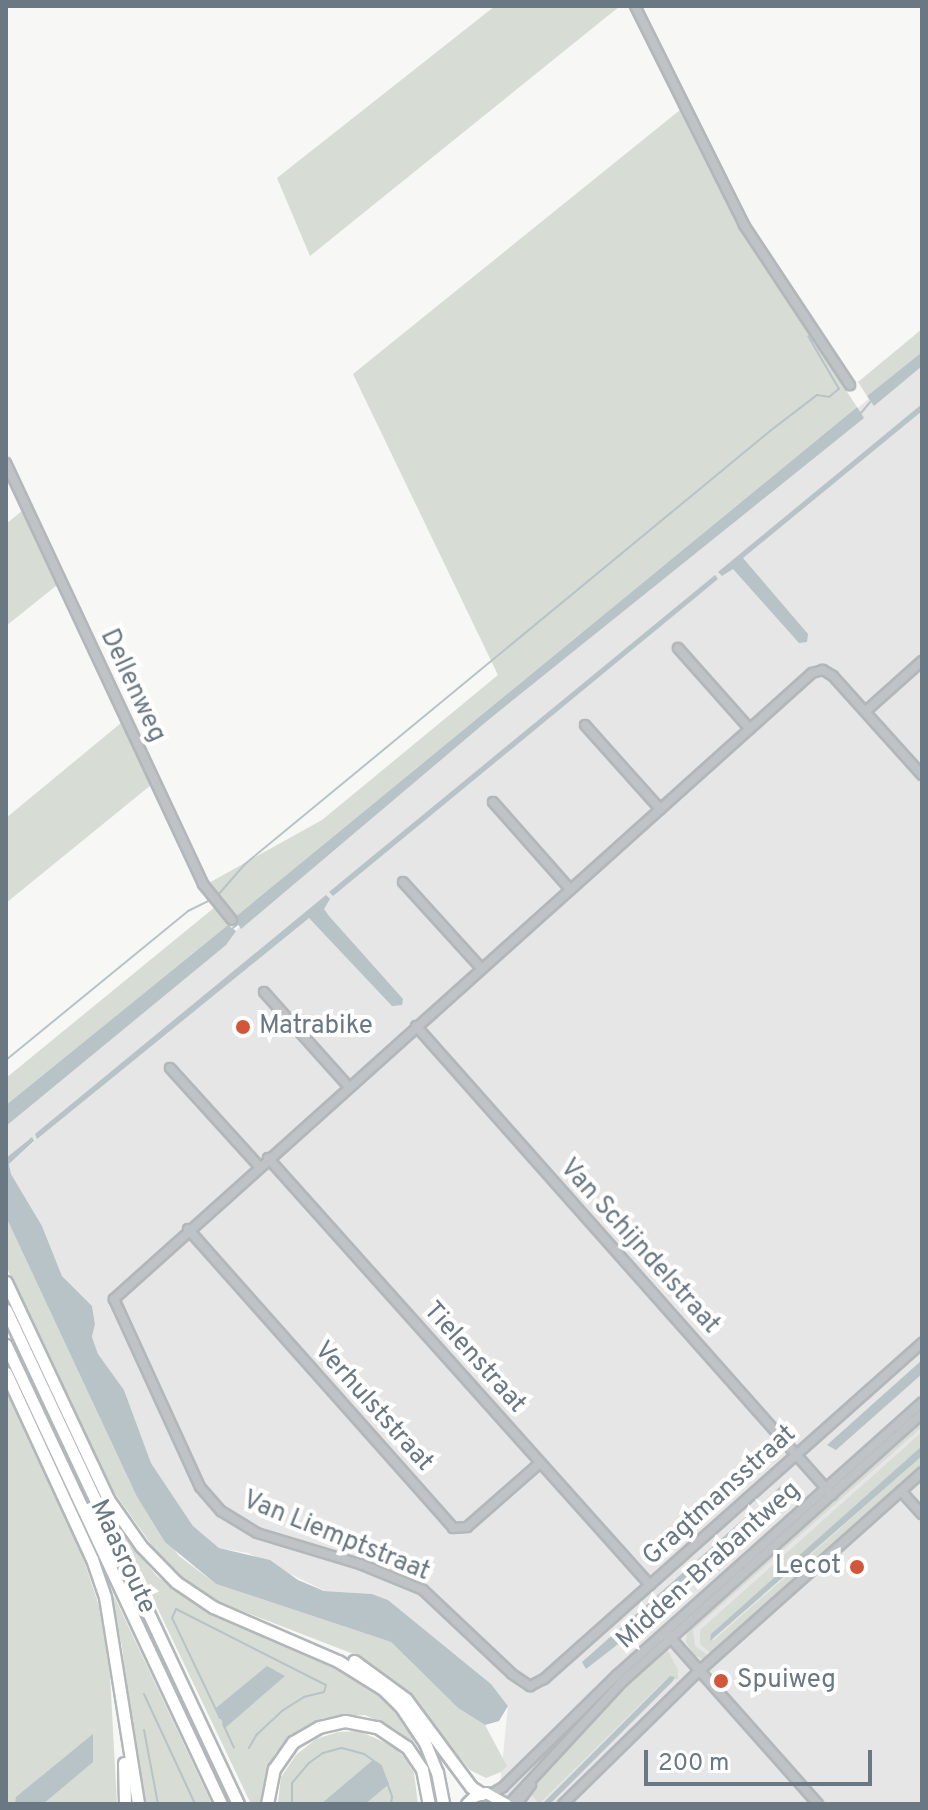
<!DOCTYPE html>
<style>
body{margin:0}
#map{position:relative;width:928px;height:1810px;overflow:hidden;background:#f7f7f5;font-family:Overpass,sans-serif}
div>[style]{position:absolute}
.built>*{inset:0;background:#e5e6e5}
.green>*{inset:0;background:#d7dcd4}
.water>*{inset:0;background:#b7c3c6}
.stream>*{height:2px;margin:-1px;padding:0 1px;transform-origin:1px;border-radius:1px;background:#b7c3c6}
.roads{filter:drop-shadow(2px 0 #b2b7ba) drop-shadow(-2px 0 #b2b7ba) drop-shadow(0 2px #b2b7ba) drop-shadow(0 -2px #b2b7ba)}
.minor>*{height:8px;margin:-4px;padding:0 4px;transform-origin:4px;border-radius:4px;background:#bfc3c6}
.major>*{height:10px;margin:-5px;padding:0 5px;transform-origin:5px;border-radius:5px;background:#fff}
.highway>*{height:11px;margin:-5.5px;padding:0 5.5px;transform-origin:5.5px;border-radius:5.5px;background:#fff}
.dots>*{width:22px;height:22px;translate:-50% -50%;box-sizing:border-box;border:4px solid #fff;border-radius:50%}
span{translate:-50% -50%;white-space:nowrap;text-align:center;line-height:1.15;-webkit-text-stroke:8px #fff;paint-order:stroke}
.street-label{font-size:26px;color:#697882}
.poi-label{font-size:26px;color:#697882}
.left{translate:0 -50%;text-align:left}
.right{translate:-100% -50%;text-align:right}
.frame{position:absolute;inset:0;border:8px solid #697882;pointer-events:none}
.scale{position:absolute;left:644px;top:1750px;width:228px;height:36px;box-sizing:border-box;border:4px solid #697882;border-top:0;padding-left:10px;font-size:24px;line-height:28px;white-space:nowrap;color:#697882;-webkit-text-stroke:6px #fff;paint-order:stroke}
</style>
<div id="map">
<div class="built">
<div style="clip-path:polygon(922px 354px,922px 1804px,498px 1804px,508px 1706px,491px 1684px,388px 1600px,372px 1594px,325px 1591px,248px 1553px,219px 1548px,193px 1526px,151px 1463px,124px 1390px,98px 1354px,92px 1337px,95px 1324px,92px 1306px,62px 1276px,42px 1226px,11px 1174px,9px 1164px,34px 1142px,29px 1139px,6px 1158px,6px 1124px)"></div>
</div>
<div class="green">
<div style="clip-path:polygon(495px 6px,620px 6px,310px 256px,277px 178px)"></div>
<div style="clip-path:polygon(680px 110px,742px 233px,857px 407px,234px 918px,207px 884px,322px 820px,498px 675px,353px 374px)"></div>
<div style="clip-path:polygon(922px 329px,922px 352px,867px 396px,858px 382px)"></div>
<div style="clip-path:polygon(22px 511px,57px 585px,6px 626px,6px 524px)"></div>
<div style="clip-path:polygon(121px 723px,151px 785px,6px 903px,6px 818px)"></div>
<div style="clip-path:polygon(215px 907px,228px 925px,6px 1105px,6px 1078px)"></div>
<div style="clip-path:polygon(6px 1217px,136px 1495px,179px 1556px,216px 1584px,391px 1642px,458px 1708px,485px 1725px,507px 1766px,501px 1772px,486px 1778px,470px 1770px,406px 1691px,374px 1666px,351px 1653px,219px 1602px,188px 1583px,163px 1561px,109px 1485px,6px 1266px)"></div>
<div style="clip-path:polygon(6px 1376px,65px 1503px,100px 1609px,110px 1675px,117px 1804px,6px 1804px)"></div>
<div style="clip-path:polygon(922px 1417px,922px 1427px,693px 1630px,695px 1646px,709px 1656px,703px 1659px,694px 1655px,686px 1642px,688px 1627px)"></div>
<div style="clip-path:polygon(922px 1432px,922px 1446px,712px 1634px,713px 1641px,922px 1456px,922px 1467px,712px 1654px,700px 1644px,700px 1630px)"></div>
<div style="clip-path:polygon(123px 1536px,157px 1576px,186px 1598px,233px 1624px,324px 1659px,372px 1685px,406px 1720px,416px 1738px,411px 1742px,395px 1729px,365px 1715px,323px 1718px,303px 1728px,275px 1753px,260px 1804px,251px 1804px)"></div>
<div style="clip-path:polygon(106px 1584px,115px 1598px,212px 1804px,142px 1804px,132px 1745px,122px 1646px)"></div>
<div style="clip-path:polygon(668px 1651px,678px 1670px,678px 1679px,666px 1679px,539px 1804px,529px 1792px,562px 1752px,659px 1652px)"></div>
<div style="clip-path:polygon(359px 1731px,393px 1746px,405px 1758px,414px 1773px,418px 1804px,278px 1804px,281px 1777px,296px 1755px,316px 1739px,338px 1732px)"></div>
</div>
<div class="water">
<div style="clip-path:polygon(922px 352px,922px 366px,874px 406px,867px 396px)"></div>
<div style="clip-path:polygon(922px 404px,922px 411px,743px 558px,808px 634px,807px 642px,799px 643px,733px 569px,722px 576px,718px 572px)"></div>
<div style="clip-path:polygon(857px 407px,864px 418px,487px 721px,241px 929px,234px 918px)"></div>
<div style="clip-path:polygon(715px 575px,718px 579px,333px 896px,329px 892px)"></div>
<div style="clip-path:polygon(326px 895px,330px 899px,324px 909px,329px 916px,403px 999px,402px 1005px,392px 1006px,309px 918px,37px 1139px,35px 1134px)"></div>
<div style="clip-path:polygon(228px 925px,236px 931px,226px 945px,6px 1126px,6px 1105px)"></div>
<div style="clip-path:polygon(32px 1137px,34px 1141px,9px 1164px,11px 1174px,42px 1226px,62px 1276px,92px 1306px,95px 1324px,92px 1337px,98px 1354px,124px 1390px,151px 1463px,193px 1526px,219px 1548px,270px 1560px,298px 1580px,324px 1591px,372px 1594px,388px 1600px,491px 1684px,508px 1706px,499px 1721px,485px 1725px,458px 1708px,391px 1642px,216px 1584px,165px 1542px,136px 1495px,6px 1217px,6px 1158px)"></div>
<div style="clip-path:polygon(922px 1360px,922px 1374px,836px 1450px,827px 1445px)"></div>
<div style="clip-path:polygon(922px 1446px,922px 1456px,710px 1641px,711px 1634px)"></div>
<div style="clip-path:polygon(790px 1478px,796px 1485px,778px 1505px,680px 1596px,586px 1669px,582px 1662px)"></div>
<div style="clip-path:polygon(267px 1666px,285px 1676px,225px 1728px,216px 1708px)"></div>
<div style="clip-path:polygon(670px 1676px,675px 1677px,673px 1681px,550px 1804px,542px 1804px)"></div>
<div style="clip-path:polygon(93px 1734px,93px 1762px,43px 1804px,15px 1804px,16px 1797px)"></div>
<div style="clip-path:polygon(373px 1760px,381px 1766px,389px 1784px,365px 1804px,321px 1804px)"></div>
</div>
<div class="stream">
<div style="left:861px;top:413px;width:16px;rotate:-50deg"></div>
<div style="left:218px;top:895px;width:41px;rotate:-48.9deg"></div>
<div style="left:245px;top:864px;width:681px;rotate:-39.51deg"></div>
<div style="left:770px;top:431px;width:59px;rotate:-37.5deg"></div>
<div style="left:817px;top:395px;width:12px;rotate:9deg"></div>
<div style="left:829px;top:397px;width:13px;rotate:-39deg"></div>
<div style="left:839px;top:389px;width:61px;rotate:-120.3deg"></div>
<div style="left:233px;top:928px;width:6px;rotate:-39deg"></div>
<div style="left:6px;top:1060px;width:235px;rotate:-39.3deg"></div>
<div style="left:188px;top:911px;width:28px;rotate:-26deg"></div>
<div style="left:144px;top:1694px;width:121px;rotate:65.1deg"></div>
<div style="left:220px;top:1718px;width:111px;rotate:-115.6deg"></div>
<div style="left:172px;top:1618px;width:10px;rotate:-66deg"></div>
<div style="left:176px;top:1609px;width:168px;rotate:26.9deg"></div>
<div style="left:326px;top:1685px;width:7px;rotate:106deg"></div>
<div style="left:324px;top:1692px;width:21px;rotate:166deg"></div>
<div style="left:304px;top:1697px;width:26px;rotate:148deg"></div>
<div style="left:282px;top:1711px;width:34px;rotate:137deg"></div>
<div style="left:257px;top:1734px;width:16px;rotate:120deg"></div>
<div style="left:223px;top:1724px;width:26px;rotate:65deg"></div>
<div style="left:144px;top:1730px;width:75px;rotate:79.3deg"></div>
<div style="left:292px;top:1804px;width:21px;rotate:-90deg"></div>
<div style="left:292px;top:1783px;width:26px;rotate:-50deg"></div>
<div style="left:309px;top:1763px;width:17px;rotate:-36deg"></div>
<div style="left:323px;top:1753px;width:20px;rotate:-15deg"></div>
<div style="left:342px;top:1748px;width:23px;rotate:15deg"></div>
<div style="left:364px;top:1754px;width:21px;rotate:35deg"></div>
<div style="left:381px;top:1766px;width:33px;rotate:70deg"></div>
<div style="left:392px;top:1797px;width:7px;rotate:98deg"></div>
</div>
<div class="roads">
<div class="minor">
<div style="left:635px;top:6px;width:245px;rotate:63.5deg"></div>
<div style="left:744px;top:225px;width:192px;rotate:56.5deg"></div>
<div style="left:6px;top:463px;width:465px;rotate:64.9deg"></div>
<div style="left:203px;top:884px;width:46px;rotate:51.1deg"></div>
<div style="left:678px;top:648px;width:108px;rotate:48.4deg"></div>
<div style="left:866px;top:711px;width:75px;rotate:-41.8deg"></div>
<div style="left:585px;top:725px;width:113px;rotate:48.2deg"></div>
<div style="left:922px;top:775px;width:133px;rotate:-132deg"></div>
<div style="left:833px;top:676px;width:12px;rotate:-149deg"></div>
<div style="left:823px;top:670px;width:11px;rotate:165deg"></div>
<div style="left:812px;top:673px;width:938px;rotate:138.11deg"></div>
<div style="left:114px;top:1299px;width:207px;rotate:65.4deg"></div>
<div style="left:200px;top:1487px;width:32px;rotate:49deg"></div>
<div style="left:221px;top:1511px;width:42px;rotate:31.4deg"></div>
<div style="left:257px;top:1533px;width:108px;rotate:16.8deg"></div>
<div style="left:360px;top:1564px;width:68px;rotate:22.4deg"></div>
<div style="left:423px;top:1590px;width:122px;rotate:43.3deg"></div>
<div style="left:512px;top:1674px;width:22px;rotate:34deg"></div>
<div style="left:530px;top:1686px;width:16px;rotate:-27deg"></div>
<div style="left:544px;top:1679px;width:506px;rotate:-41.63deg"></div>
<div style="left:493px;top:802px;width:116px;rotate:48.5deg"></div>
<div style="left:403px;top:882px;width:116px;rotate:47.8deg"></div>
<div style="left:264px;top:992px;width:126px;rotate:48.2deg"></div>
<div style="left:416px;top:1026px;width:627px;rotate:48.43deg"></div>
<div style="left:170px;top:1068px;width:132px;rotate:47.8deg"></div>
<div style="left:268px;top:1158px;width:573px;rotate:48.18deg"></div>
<div style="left:188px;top:1229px;width:400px;rotate:48.4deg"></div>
<div style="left:453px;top:1528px;width:14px;rotate:-4deg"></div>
<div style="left:467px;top:1527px;width:97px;rotate:-41.2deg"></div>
<div style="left:901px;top:1491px;width:31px;rotate:48deg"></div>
<div style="left:668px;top:1635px;width:226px;rotate:48.4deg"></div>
<div style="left:491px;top:1794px;width:14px;rotate:-30deg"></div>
<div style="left:503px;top:1787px;width:160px;rotate:-44.5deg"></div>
<div style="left:617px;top:1675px;width:409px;rotate:-41.8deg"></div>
<div style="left:509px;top:1804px;width:168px;rotate:-47.2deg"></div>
<div style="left:623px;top:1681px;width:401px;rotate:-41.8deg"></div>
<div style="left:517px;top:1804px;width:24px;rotate:-54deg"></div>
<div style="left:563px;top:1804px;width:190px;rotate:-44.4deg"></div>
<div style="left:699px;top:1671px;width:299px;rotate:-41.7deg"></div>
</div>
<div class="major">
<div style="left:467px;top:1804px;width:10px;rotate:-45deg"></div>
<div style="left:474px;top:1797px;width:13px;rotate:-18deg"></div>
<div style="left:486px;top:1793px;width:23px;rotate:29deg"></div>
</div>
<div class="highway">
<div style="left:6px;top:1282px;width:240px;rotate:64.8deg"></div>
<div style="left:108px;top:1499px;width:57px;rotate:54.9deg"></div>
<div style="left:141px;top:1546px;width:50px;rotate:45.8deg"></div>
<div style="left:176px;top:1582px;width:45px;rotate:34deg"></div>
<div style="left:213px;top:1607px;width:136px;rotate:23.4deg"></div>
<div style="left:338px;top:1661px;width:53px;rotate:31.9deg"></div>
<div style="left:383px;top:1689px;width:25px;rotate:45deg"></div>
<div style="left:401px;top:1707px;width:43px;rotate:56.3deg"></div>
<div style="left:425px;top:1743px;width:31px;rotate:68deg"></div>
<div style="left:437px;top:1772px;width:33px;rotate:79deg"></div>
<div style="left:6px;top:1310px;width:546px;rotate:64.84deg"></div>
<div style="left:6px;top:1345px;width:507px;rotate:64.9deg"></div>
<div style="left:6px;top:1373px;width:205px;rotate:65.2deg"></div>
<div style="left:92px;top:1559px;width:40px;rotate:71.1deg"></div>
<div style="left:105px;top:1597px;width:210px;rotate:80.9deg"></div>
<div style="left:354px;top:1661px;width:64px;rotate:36.2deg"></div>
<div style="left:406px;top:1699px;width:109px;rotate:53.5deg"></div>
<div style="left:471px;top:1787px;width:13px;rotate:32deg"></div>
<div style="left:124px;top:1763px;width:41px;rotate:88.6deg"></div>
<div style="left:267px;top:1804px;width:36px;rotate:-79deg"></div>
<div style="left:274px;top:1769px;width:33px;rotate:-55deg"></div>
<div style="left:293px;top:1742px;width:30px;rotate:-30deg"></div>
<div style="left:319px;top:1727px;width:27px;rotate:-13deg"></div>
<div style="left:345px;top:1721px;width:33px;rotate:11deg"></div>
<div style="left:377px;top:1727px;width:36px;rotate:34deg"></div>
<div style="left:407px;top:1747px;width:27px;rotate:56deg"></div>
<div style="left:422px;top:1769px;width:36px;rotate:79deg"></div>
</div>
</div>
<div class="dots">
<div style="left:243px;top:1027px;background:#d1563a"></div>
<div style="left:857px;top:1567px;background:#d1563a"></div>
<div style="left:721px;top:1681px;background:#d1563a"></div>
</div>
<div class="street-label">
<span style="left:132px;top:686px;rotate:65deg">Dellenweg</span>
<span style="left:639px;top:1247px;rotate:48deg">Van Schijndelstraat</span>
<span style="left:474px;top:1358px;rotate:48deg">Tielenstraat</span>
<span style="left:373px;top:1407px;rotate:48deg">Verhulststraat</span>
<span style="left:720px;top:1496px;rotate:-42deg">Gragtmansstraat</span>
<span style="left:336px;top:1537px;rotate:22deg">Van Liemptstraat</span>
<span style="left:122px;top:1557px;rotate:65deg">Maasroute</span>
<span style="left:709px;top:1566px;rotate:-42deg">Midden-Brabantweg</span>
</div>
<div class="poi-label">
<span class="left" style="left:259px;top:1027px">Matrabike</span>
<span class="right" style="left:841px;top:1567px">Lecot</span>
<span class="left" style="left:737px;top:1681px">Spuiweg</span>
</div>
<div class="frame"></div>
<div class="scale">200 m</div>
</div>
